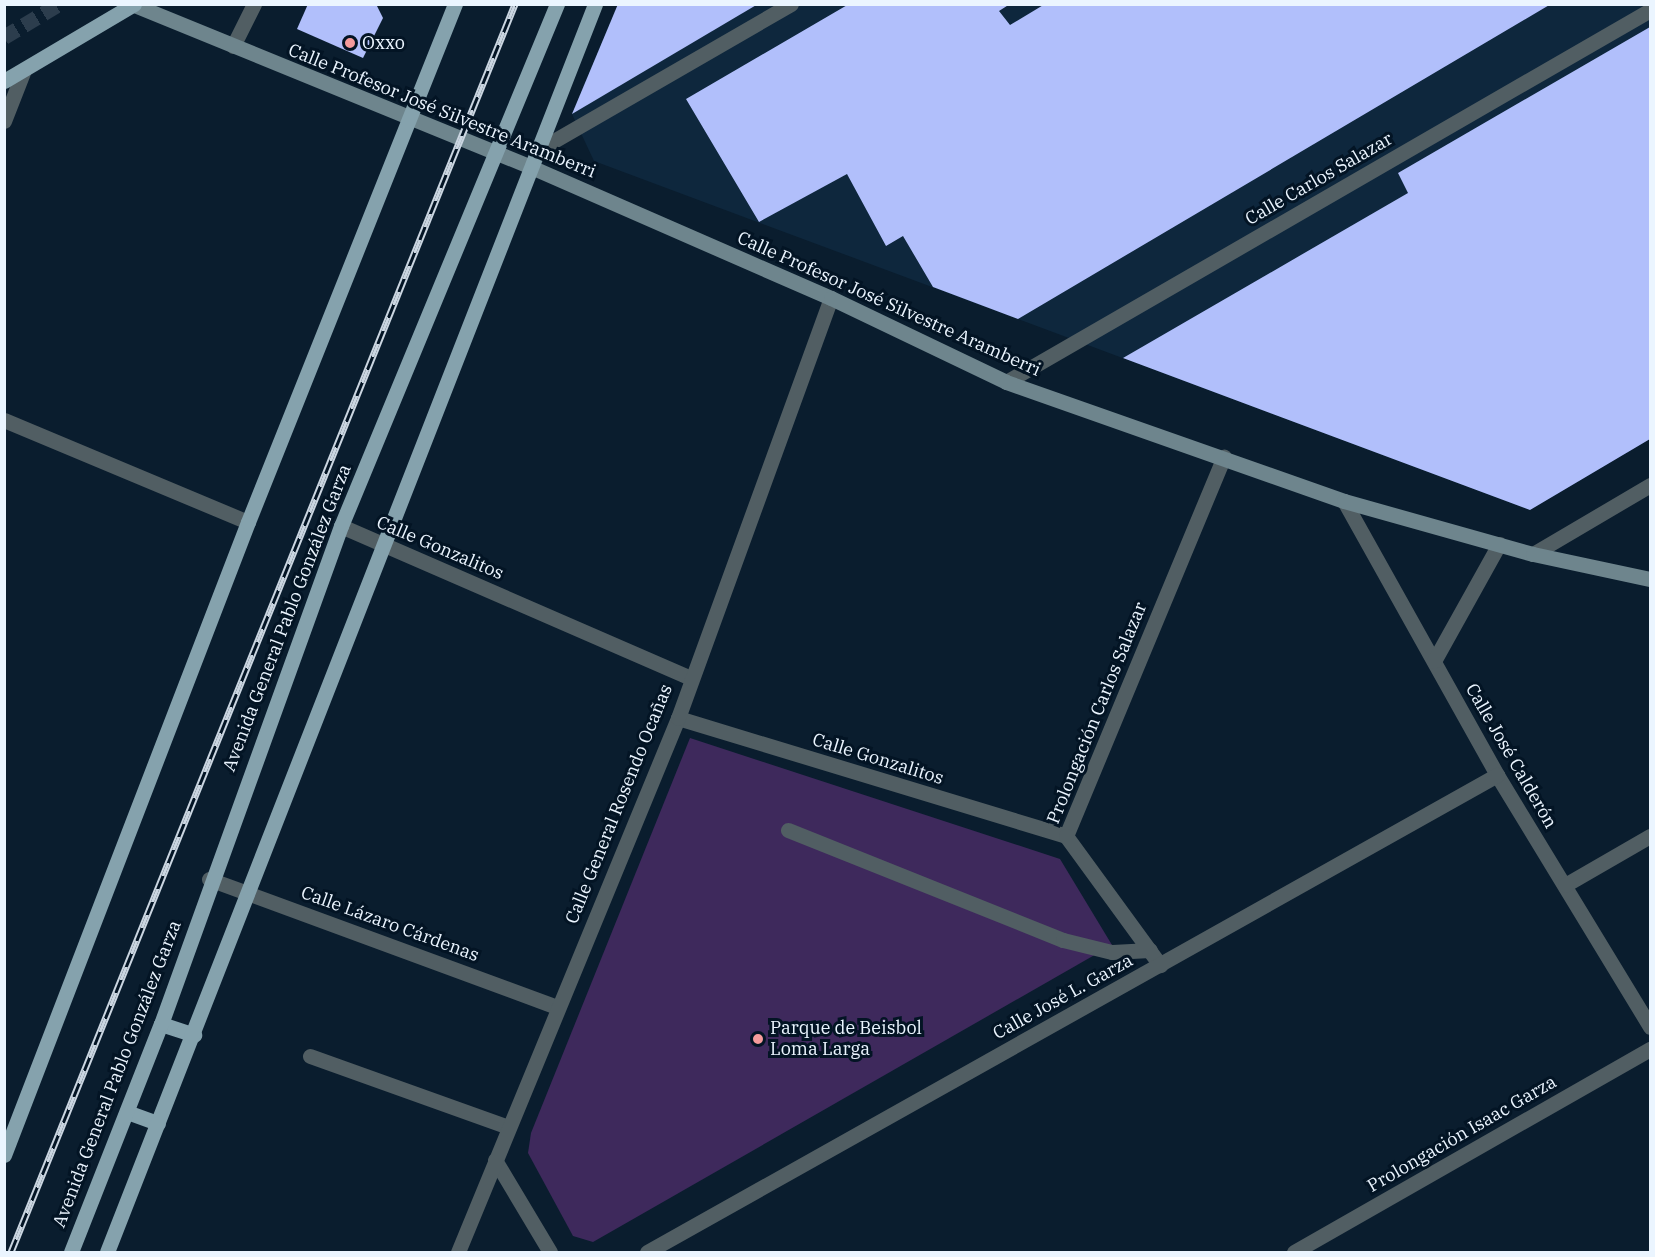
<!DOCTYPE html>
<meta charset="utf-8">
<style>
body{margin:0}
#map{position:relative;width:1655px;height:1257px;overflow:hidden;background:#0a1d2e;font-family:"IBM Plex Serif",serif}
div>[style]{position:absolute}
.built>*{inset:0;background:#0e273d}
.green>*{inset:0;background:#3e295c}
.building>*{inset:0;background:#b1bffb}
.primary-tunnel>*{height:15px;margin-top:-7.5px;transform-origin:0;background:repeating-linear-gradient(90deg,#2c3d4d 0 15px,transparent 0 23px)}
.service>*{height:15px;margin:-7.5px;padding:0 7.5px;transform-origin:7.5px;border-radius:7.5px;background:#515e63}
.minor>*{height:15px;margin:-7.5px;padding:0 7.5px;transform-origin:7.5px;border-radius:7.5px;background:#515e63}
.tertiary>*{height:15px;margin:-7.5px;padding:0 7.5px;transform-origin:7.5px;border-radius:7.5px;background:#515e63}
.secondary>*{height:15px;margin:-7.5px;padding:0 7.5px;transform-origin:7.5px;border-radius:7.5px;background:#6e858d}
.primary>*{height:15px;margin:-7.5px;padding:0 7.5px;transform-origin:7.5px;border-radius:7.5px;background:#85a2ad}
.rail>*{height:7px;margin-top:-3.5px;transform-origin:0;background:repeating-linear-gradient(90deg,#031424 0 14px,#cbd6e1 0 28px);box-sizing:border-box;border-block:2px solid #cbd6e1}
.dots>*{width:16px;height:16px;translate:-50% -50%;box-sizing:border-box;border:3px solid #031424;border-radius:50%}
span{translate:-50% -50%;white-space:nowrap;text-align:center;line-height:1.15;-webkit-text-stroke:6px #031424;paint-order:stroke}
.poi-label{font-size:18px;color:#ebf5ff}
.left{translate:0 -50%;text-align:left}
.street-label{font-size:18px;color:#ebf5ff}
.frame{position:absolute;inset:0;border:6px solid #ebf5ff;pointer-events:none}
</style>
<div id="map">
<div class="built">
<div style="clip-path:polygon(618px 5px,1650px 5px,1650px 439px,1530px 510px,594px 161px,572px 114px)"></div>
</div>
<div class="green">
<div style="clip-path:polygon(690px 738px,1060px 859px,1112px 945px,593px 1242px,573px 1236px,528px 1153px,531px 1133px)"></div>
</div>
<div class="building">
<div style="clip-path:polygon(308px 4px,376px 4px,383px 18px,363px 58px,297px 29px)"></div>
<div style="clip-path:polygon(618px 4px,758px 4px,572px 114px)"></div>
<div style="clip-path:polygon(849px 4px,1010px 4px,999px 11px,1010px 25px,1045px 4px,1551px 4px,1018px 319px,933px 287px,903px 236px,886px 246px,847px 174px,759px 222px,686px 99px)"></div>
<div style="clip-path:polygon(1650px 27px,1650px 439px,1530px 510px,1123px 358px,1408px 193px,1398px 173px)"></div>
</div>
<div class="primary-tunnel">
<div style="left:4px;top:37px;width:64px;rotate:-31deg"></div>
</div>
<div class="service">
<div style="left:233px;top:46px;width:47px;rotate:-63.4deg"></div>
<div style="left:341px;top:526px;width:381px;rotate:23.5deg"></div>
<div style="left:788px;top:830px;width:296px;rotate:21.8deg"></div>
<div style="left:1063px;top:940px;width:50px;rotate:13.8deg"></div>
<div style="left:1112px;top:952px;width:38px;rotate:-3deg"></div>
<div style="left:209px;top:879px;width:371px;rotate:20.2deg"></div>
<div style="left:310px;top:1056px;width:210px;rotate:19.7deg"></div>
</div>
<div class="minor">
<div style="left:4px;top:121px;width:55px;rotate:-68.6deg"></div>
<div style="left:4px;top:420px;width:264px;rotate:22.7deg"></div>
<div style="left:1344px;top:501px;width:314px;rotate:60.8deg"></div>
<div style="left:1497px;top:775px;width:295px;rotate:58.7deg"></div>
<div style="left:1533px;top:554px;width:136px;rotate:-30.5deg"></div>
<div style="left:1434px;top:661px;width:134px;rotate:-60.9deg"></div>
<div style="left:678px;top:718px;width:406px;rotate:16.9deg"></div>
<div style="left:1066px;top:836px;width:411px;rotate:-67.4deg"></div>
<div style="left:1066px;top:836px;width:160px;rotate:53.9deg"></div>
<div style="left:1565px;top:885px;width:98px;rotate:-30deg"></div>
<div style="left:495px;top:1160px;width:107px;rotate:59.1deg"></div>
<div style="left:458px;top:1252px;width:578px;rotate:-67.61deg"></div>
<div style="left:678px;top:718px;width:447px;rotate:-70deg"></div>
<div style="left:647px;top:1252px;width:975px;rotate:-29.3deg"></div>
<div style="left:1294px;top:1252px;width:410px;rotate:-29.7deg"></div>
</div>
<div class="tertiary">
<div style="left:538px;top:150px;width:292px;rotate:-30deg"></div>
<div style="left:1006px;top:382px;width:744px;rotate:-30.01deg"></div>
</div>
<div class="secondary">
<div style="left:132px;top:4px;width:431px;rotate:22.2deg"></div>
<div style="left:531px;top:167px;width:327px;rotate:23.6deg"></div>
<div style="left:831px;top:298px;width:194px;rotate:25.6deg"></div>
<div style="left:1006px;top:382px;width:358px;rotate:19.4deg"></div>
<div style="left:1344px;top:501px;width:196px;rotate:15.7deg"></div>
<div style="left:1533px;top:554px;width:120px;rotate:12.1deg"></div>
</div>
<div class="primary">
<div style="left:4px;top:81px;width:151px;rotate:-30.6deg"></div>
<div style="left:161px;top:1024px;width:35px;rotate:18deg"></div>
<div style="left:127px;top:1112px;width:33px;rotate:20deg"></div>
<div style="left:4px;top:1155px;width:678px;rotate:-68.92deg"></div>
<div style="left:248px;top:522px;width:558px;rotate:-68.22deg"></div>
<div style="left:71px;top:1252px;width:245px;rotate:-68.5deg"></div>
<div style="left:161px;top:1024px;width:530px;rotate:-70.13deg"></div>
<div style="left:341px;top:526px;width:565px;rotate:-67.52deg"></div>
<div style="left:107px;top:1252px;width:1340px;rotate:-68.64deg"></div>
</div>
<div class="rail">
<div style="left:11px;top:1252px;width:1346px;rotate:-68.01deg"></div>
</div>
<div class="dots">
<div style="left:350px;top:43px;background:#f59b9c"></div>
<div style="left:758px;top:1039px;background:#f59b9c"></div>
</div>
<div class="poi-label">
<span class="left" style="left:362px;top:43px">Oxxo</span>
<span class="left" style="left:770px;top:1039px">Parque de Beisbol<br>Loma Larga</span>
</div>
<div class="street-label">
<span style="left:442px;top:111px;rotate:22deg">Calle Profesor José Silvestre Aramberri</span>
<span style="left:1319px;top:179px;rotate:-30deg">Calle Carlos Salazar</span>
<span style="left:889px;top:304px;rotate:24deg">Calle Profesor José Silvestre Aramberri</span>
<span style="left:440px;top:548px;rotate:23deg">Calle Gonzalitos</span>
<span style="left:287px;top:618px;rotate:-69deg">Avenida General Pablo González Garza</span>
<span style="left:1097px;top:713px;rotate:-68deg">Prolongación Carlos Salazar</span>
<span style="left:1511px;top:756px;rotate:60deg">Calle José Calderón</span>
<span style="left:878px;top:759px;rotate:17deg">Calle Gonzalitos</span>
<span style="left:619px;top:804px;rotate:-68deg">Calle General Rosendo Ocañas</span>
<span style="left:390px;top:924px;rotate:20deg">Calle Lázaro Cárdenas</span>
<span style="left:1063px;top:997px;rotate:-29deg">Calle José L. Garza</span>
<span style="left:117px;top:1074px;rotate:-69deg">Avenida General Pablo González Garza</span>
<span style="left:1462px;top:1134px;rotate:-30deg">Prolongación Isaac Garza</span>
</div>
<div class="frame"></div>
</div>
